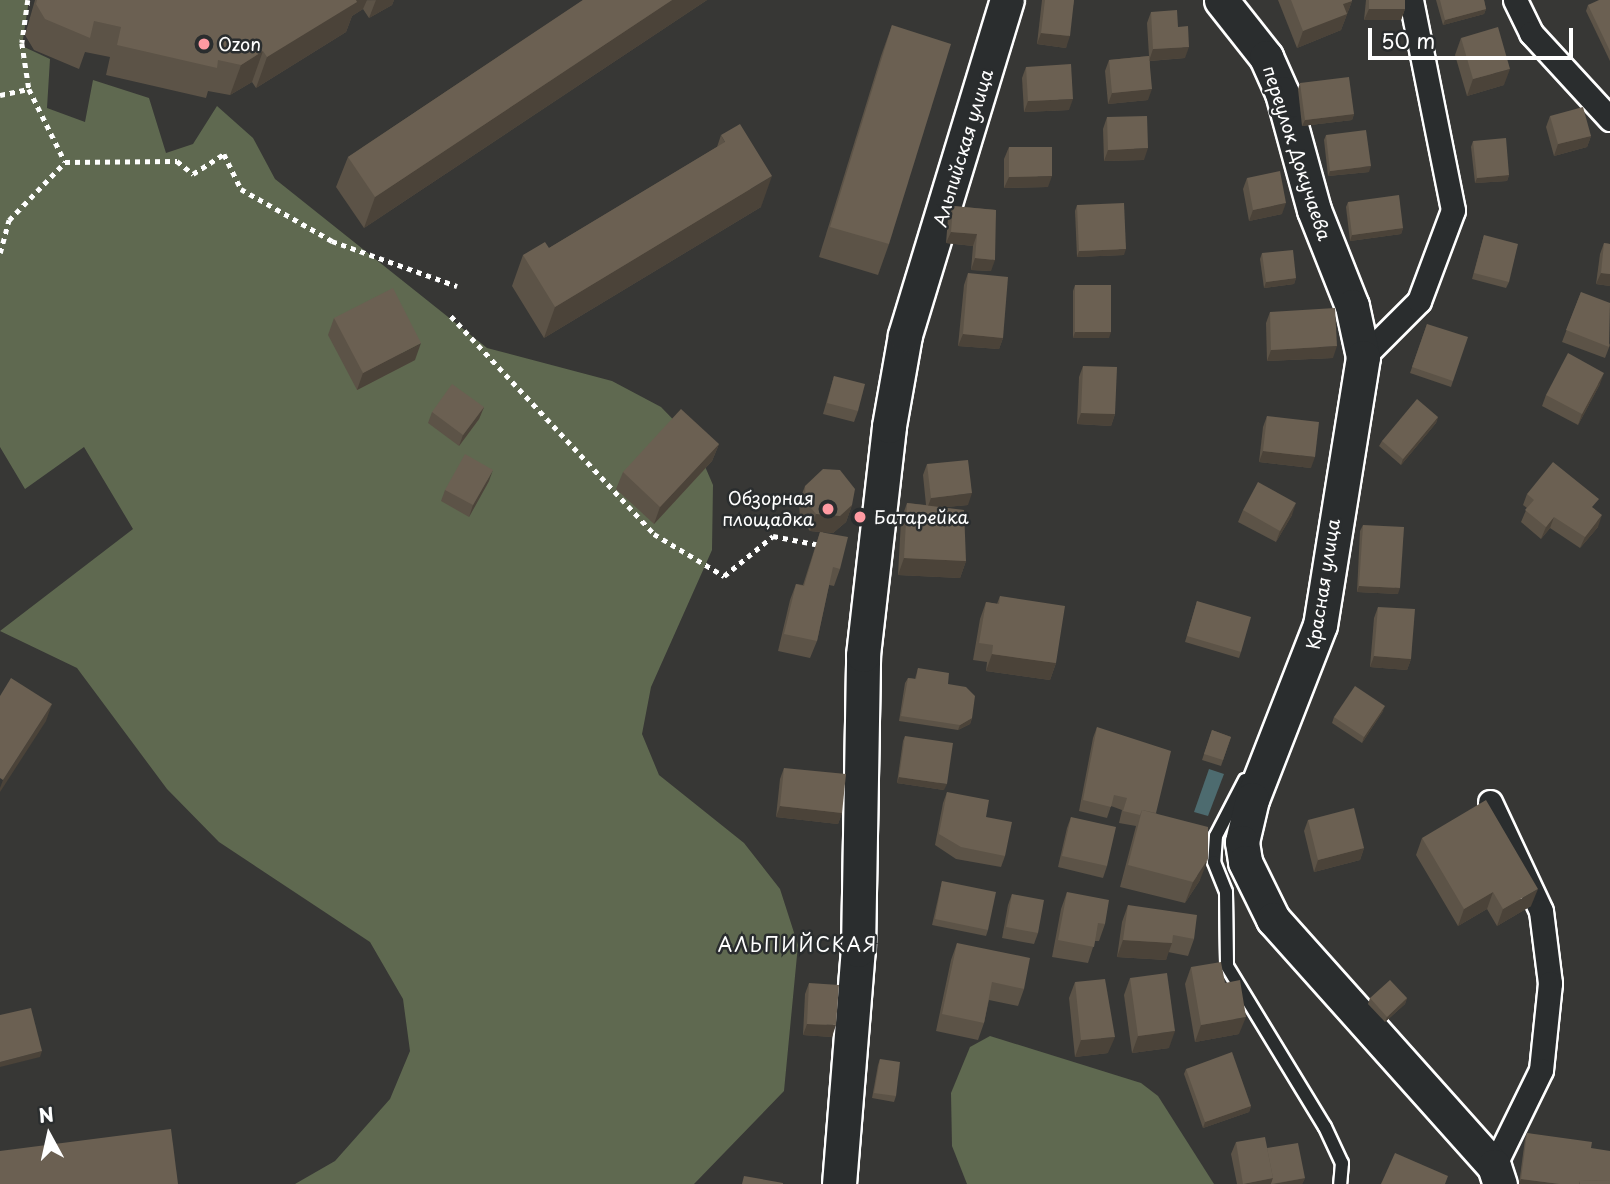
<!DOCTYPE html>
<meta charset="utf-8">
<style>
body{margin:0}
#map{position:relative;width:1610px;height:1184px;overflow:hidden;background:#373735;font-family:"Playpen Sans",sans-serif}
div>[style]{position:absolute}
.green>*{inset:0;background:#5f6950}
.water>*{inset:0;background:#4d6b6f}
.path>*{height:4.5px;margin-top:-2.25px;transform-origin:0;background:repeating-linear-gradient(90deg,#fff 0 5px,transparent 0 10px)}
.roads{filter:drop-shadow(2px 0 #fff) drop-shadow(-2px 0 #fff) drop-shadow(0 2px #fff) drop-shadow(0 -2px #fff)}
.lane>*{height:12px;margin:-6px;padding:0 6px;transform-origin:6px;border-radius:6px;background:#2a2d2e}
.street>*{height:23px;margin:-11.5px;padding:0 11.5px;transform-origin:11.5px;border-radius:11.5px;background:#2a2d2e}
.secondary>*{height:33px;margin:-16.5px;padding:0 16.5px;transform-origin:16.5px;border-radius:16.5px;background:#2a2d2e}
.wall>*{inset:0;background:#5c5347}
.shaded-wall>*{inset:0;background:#4b4339}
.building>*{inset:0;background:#6b6052}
.dots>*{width:19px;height:19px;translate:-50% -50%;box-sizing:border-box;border:4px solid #2a2d2e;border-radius:50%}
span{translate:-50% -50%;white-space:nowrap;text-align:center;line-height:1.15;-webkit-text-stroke:5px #2a2d2e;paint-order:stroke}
.poi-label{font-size:18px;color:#fff}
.left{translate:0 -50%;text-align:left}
.right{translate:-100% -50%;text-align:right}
.street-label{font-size:18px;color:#fff}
.neighbourhood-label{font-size:19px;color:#fff;letter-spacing:2px}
.north{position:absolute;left:14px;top:1100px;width:70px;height:70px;-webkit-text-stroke:5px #2a2d2e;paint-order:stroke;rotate:352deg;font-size:19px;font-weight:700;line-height:28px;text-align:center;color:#fff}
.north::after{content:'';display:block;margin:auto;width:24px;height:32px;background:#fff;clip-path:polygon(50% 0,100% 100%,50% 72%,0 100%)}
.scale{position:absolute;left:1368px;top:28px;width:205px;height:32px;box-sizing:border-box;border:4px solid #fff;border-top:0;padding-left:9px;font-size:21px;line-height:24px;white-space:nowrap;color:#fff;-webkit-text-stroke:5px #2a2d2e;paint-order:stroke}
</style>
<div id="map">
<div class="green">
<div style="clip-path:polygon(0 0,29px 0,22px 46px,50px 59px,47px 108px,85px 122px,93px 80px,149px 98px,166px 153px,193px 144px,217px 106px,253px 138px,275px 179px,487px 348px,612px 381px,661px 407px,694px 441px,713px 485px,712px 550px,651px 687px,642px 734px,659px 775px,744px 843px,780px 889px,798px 945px,784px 1091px,694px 1184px,295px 1184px,335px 1161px,390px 1099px,410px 1051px,403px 999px,370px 942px,219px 842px,167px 789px,77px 668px,0 631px,133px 529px,84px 447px,25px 489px,0 447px)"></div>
<div style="clip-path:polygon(990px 1036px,1141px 1083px,1158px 1096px,1214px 1184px,967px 1184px,952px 1146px,951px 1093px,970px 1047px)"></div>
</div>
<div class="water">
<div style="clip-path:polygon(1209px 769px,1224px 774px,1208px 816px,1194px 812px)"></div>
</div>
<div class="path">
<div style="left:28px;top:0;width:43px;rotate:97.9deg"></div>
<div style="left:22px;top:43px;width:47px;rotate:81.3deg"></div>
<div style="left:0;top:95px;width:30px;rotate:-12deg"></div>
<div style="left:29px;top:89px;width:81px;rotate:63.7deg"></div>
<div style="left:0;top:253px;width:34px;rotate:-75deg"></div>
<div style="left:9px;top:220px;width:81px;rotate:-46deg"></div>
<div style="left:65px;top:162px;width:112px;rotate:-0.5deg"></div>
<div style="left:177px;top:161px;width:21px;rotate:39deg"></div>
<div style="left:193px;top:174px;width:37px;rotate:-33deg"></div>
<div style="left:224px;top:154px;width:39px;rotate:64deg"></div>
<div style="left:241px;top:189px;width:105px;rotate:29.7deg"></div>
<div style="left:332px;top:241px;width:133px;rotate:19.8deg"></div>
<div style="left:451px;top:316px;width:298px;rotate:47deg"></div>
<div style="left:654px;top:534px;width:82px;rotate:31deg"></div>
<div style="left:724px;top:576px;width:63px;rotate:-39.2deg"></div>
<div style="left:773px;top:536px;width:48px;rotate:10.8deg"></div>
</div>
<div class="roads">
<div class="lane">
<div style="left:1245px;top:780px;width:63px;rotate:117.4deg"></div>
<div style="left:1216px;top:836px;width:26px;rotate:94deg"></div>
<div style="left:1214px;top:862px;width:32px;rotate:68deg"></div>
<div style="left:1226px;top:892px;width:74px;rotate:89.2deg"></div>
<div style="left:1227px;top:966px;width:188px;rotate:58.7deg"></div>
<div style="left:1325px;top:1127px;width:40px;rotate:65deg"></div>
<div style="left:1342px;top:1163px;width:21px;rotate:95deg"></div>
</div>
<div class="street">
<div style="left:1515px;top:0;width:37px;rotate:64deg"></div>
<div style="left:1531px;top:33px;width:117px;rotate:47.4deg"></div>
<div style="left:1363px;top:357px;width:79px;rotate:-45deg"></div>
<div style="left:1419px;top:301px;width:97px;rotate:-69.5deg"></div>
<div style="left:1453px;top:210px;width:214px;rotate:-101.3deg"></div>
<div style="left:1490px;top:802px;width:120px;rotate:64.9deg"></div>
<div style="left:1541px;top:911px;width:73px;rotate:82.9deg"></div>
<div style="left:1550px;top:983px;width:87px;rotate:95.9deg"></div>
<div style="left:1541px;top:1070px;width:107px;rotate:116.1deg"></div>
</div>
<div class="secondary">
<div style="left:1221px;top:0;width:73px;rotate:51.7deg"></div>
<div style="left:1266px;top:57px;width:39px;rotate:66deg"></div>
<div style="left:1282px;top:93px;width:121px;rotate:74.7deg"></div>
<div style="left:1314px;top:210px;width:103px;rotate:68.4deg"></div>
<div style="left:1352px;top:306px;width:52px;rotate:77.8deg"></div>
<div style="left:1363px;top:357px;width:271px;rotate:99.1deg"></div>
<div style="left:1320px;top:625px;width:187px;rotate:111.3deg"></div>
<div style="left:1252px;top:799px;width:44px;rotate:103.1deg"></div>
<div style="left:1242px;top:842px;width:20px;rotate:81deg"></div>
<div style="left:1245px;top:862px;width:64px;rotate:63.8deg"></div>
<div style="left:1273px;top:919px;width:331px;rotate:48.2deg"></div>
<div style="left:1494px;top:1166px;width:19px;rotate:72deg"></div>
<div style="left:839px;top:1184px;width:235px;rotate:-85.4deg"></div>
<div style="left:858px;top:950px;width:295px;rotate:-89deg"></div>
<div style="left:863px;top:655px;width:230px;rotate:-83.5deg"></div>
<div style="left:889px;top:426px;width:92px;rotate:-80deg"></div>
<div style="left:905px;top:335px;width:350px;rotate:-73.1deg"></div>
</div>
</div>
<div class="wall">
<div style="clip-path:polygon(35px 0,201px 1px,394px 0,392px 5px,369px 18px,363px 9px,352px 16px,346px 32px,256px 88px,252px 82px,230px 95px,208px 91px,206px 98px,106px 75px,110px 57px,85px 52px,79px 69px,34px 50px,25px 35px)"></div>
<div style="clip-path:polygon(583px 0,707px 0,364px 228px,336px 187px,348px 157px)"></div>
<div style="clip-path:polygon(1042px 0,1074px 0,1066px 48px,1037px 44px)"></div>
<div style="clip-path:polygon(1278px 0,1352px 0,1352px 1px,1341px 30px,1297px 48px)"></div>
<div style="clip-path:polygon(1366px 0,1405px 0,1405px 9px,1401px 20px,1364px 20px)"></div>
<div style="clip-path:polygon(1436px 0,1484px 0,1486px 9px,1484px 14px,1443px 25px)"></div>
<div style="clip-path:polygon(1610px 0,1610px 61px,1586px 11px,1588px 5px)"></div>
<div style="clip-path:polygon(1151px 12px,1178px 27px,1185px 58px,1150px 61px,1148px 100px,1108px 104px,1105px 71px,1109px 60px,1149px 56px,1147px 23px)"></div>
<div style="clip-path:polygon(892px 25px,889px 244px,878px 275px,819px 257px,881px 56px)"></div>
<div style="clip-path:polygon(1461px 38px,1504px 85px,1467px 96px,1455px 55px)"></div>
<div style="clip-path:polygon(1026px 67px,1069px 110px,1024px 112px,1022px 78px)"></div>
<div style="clip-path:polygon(1300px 83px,1354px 114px,1352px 120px,1302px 126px,1298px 89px)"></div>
<div style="clip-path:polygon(1550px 116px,1591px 136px,1587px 147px,1554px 156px,1546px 127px)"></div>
<div style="clip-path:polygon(1107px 117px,1144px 160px,1104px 161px,1103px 129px)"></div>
<div style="clip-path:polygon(721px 135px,761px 207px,544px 338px,512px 286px,523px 255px,549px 248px,717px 147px)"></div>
<div style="clip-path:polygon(1326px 135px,1369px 172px,1328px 176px,1324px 140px)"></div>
<div style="clip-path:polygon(1473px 141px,1509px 175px,1507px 181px,1475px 183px,1471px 147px)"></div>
<div style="clip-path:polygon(1009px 147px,1048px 187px,1004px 188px,1004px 159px)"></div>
<div style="clip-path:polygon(1247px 178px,1282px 214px,1249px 221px,1243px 189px)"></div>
<div style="clip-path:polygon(1348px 202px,1403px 228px,1401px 234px,1350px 241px,1346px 207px)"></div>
<div style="clip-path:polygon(1077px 205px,1124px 255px,1077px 257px,1075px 211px)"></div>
<div style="clip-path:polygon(953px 206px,996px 210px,991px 271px,971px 270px,973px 246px,946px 243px,948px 218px)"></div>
<div style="clip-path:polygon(1484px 235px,1509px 282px,1506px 288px,1472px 279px)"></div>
<div style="clip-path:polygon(1604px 243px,1610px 244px,1610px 286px,1596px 284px,1600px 254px)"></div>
<div style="clip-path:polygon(1262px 253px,1296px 278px,1294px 284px,1264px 288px,1260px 259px)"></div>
<div style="clip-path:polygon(968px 273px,1003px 338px,999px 349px,958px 346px,964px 285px)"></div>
<div style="clip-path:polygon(1075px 285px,1109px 338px,1073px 338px,1073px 291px)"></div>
<div style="clip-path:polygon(1581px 292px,1610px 345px,1605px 358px,1562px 342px)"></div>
<div style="clip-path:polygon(1270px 312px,1333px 358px,1267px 361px,1266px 323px)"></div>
<div style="clip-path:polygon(334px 318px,415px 360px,357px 390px,328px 335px)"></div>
<div style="clip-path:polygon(1427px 324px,1453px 381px,1451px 387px,1410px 373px)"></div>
<div style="clip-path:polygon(1083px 366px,1115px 414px,1111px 426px,1077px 424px,1079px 377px)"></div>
<div style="clip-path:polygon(834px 376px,858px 411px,854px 422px,823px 414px)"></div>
<div style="clip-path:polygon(1600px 384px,1578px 425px,1542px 406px,1546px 395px)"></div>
<div style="clip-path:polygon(484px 407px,479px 419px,459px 446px,428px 423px,432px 412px)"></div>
<div style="clip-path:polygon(1267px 416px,1311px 468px,1259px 462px,1263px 427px)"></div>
<div style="clip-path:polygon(1438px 417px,1436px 423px,1401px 465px,1379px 446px,1382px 441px)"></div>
<div style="clip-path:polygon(719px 444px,712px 461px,654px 524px,616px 489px,623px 472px)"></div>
<div style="clip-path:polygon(927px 464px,968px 505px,945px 507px,966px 561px,960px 578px,898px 575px,901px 520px,907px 503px,926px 505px,923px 475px)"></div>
<div style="clip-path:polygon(489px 481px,469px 517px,441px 501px,445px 490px)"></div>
<div style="clip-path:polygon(805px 486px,852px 505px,846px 522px,833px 533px,823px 532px,840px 569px,834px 586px,829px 585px,817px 641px,810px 658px,778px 651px,790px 600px,796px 584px,803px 585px,820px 532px,810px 531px,800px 519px,799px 502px)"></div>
<div style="clip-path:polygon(1527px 494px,1595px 509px,1598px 527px,1580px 548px,1550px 528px,1541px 539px,1521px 522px,1527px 508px,1523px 505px)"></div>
<div style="clip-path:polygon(1243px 510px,1292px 515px,1276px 542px,1238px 522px)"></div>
<div style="clip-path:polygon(1363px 525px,1398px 594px,1357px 592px,1360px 531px)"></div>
<div style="clip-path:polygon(1000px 596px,1056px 663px,1050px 680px,986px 671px,987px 662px,973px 660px,980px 619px,986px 602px,997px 604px)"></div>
<div style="clip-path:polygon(1197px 601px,1241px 652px,1239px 658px,1185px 642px)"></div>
<div style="clip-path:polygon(1378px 607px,1411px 659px,1407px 670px,1370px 667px,1374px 618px)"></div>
<div style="clip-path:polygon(918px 668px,948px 684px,972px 718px,970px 724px,958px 730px,899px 721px,905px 683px,908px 678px,915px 679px)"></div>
<div style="clip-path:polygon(1383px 711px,1362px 743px,1332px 723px,1334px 717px)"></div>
<div style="clip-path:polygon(1097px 727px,1156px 813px,1200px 880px,1185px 903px,1120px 887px,1136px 826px,1119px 823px,1122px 810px,1111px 806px,1107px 818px,1079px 811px,1093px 738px)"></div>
<div style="clip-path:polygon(1212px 730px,1231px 737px,1221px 766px,1202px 760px)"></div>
<div style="clip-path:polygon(905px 736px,944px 790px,897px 783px,903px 741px)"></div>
<div style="clip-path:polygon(784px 768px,842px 813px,838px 824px,776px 817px,780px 779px)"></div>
<div style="clip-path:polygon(947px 792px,986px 817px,1005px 856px,1001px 867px,956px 859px,935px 845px,943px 803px)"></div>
<div style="clip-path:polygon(1071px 817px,1107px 866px,1103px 878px,1058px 867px,1067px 828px)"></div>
<div style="clip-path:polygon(1308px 820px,1364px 848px,1360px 860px,1314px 872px,1304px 831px)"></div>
<div style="clip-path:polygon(1422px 838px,1531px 906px,1497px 926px,1487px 909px,1458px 926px,1416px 855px)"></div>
<div style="clip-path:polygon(942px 881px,988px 930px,986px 936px,932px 925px)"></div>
<div style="clip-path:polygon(1067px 892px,1105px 924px,1099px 941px,1095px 941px,1088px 963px,1052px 957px,1061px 909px)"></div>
<div style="clip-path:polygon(1012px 894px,1038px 933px,1034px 944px,1002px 938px,1008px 905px)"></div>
<div style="clip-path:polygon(1128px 905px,1194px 939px,1188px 956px,1168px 952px,1166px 960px,1117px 957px,1122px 922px)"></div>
<div style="clip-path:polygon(957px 943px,1024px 989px,1018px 1006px,989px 1000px,984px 1023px,978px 1040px,936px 1031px,951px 960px)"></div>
<div style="clip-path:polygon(1191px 967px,1225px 983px,1239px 1034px,1195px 1042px,1185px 984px)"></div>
<div style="clip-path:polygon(1130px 978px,1169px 1048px,1132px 1053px,1124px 995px)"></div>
<div style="clip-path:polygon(1075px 982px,1108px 1053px,1075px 1057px,1069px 998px)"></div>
<div style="clip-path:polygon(809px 983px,832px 1037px,803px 1035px,805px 994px)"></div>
<div style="clip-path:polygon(1370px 998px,1407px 998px,1405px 1004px,1385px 1022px,1368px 1004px)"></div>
<div style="clip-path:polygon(880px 1059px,896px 1096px,894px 1102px,872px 1098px,878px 1065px)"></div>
<div style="clip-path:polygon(1186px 1069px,1251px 1106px,1249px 1112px,1203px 1128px,1184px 1074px)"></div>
<div style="clip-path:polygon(1527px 1133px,1591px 1148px,1610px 1184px,1519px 1184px,1525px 1139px)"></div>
<div style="clip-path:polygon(1236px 1142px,1267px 1148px,1305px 1178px,1302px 1184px,1237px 1184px,1231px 1154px)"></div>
</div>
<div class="shaded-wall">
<div style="clip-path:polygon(349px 0,367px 0,363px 9px,352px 16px,346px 32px,256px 88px,267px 57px)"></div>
<div style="clip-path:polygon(376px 0,394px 0,392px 5px,369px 18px)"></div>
<div style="clip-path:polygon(672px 0,707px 0,364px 228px,375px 197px)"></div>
<div style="clip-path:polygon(1352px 1px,1341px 30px,1297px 48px,1303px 31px,1343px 4px)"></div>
<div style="clip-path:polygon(1369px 9px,1405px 9px,1401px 20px,1364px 20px)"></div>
<div style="clip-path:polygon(1486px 9px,1484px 14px,1443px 25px,1445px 20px)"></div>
<div style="clip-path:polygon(1041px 33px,1070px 36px,1066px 48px,1037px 44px)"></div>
<div style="clip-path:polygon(1189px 47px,1185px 58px,1149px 61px,1153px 49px)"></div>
<div style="clip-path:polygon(263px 51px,252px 82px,230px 95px,241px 65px)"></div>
<div style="clip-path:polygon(1510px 69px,1504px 85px,1467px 96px,1473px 79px)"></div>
<div style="clip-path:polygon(1152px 89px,1148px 100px,1108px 104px,1112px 93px)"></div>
<div style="clip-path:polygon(1073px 99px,1069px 110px,1024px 112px,1028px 101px)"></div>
<div style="clip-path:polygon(1354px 114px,1352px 120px,1302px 126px,1305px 120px)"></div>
<div style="clip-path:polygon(1591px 136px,1587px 147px,1554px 156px,1558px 144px)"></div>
<div style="clip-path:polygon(1148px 148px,1144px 160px,1104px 161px,1108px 150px)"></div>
<div style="clip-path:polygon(1371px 166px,1369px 172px,1328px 176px,1330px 171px)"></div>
<div style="clip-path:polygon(1509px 175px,1507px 181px,1475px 183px,1477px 178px)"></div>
<div style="clip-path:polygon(772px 176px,761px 207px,544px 338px,555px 307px)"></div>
<div style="clip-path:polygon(1052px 176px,1048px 187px,1004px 188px,1009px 177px)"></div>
<div style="clip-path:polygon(1286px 203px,1282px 214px,1249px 221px,1253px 210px)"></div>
<div style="clip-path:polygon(1403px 228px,1401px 234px,1350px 241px,1352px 235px)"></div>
<div style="clip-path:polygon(951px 232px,977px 234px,973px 246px,946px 243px)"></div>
<div style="clip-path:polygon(1126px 249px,1124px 255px,1077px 257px,1079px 251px)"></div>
<div style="clip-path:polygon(975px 258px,995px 260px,991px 271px,971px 270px)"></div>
<div style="clip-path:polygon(1601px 273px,1610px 274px,1610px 286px,1596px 284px)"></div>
<div style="clip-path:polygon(1296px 278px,1294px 284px,1264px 288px,1266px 282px)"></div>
<div style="clip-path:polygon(1075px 332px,1111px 332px,1109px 338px,1073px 338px)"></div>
<div style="clip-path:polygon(963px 334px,1003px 338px,999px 349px,958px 346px)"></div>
<div style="clip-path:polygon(421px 343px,415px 360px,357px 390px,363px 373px)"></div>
<div style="clip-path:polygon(1337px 346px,1333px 358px,1267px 361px,1271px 350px)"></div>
<div style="clip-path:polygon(1604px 373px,1600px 384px,1578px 425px,1582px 414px)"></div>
<div style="clip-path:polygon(484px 407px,479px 419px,459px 446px,463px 435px)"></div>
<div style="clip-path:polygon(1081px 413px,1115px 414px,1111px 426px,1077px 424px)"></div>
<div style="clip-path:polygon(1438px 417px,1436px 423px,1401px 465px,1403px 459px)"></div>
<div style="clip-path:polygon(719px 444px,712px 461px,654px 524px,660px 507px)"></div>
<div style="clip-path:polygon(1263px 451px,1315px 457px,1311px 468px,1259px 462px)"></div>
<div style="clip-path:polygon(493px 470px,489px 481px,469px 517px,473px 505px)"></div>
<div style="clip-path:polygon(972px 493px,968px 505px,927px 509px,931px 498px)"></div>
<div style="clip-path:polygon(1296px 503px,1292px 515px,1276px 542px,1280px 531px)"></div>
<div style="clip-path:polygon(852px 505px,846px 522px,833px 533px,810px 531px,816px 514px)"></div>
<div style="clip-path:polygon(1602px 515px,1598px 527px,1580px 548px,1585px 537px)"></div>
<div style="clip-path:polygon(1554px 517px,1550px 528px,1541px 539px,1546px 527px)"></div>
<div style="clip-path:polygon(904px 558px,966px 561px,960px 578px,898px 575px)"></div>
<div style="clip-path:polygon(1359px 586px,1400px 588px,1398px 594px,1357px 592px)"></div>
<div style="clip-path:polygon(992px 654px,1056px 663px,1050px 680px,986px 671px)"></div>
<div style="clip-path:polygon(1374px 656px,1411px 659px,1407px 670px,1370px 667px)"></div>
<div style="clip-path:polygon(52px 704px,46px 721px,0 792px,0 788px,3px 780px)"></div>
<div style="clip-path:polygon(1385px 706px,1383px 711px,1362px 743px,1364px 737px)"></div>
<div style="clip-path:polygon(972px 718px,970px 724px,958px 730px,960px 725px)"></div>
<div style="clip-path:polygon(899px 777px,947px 784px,944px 790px,897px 783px)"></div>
<div style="clip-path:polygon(780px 806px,842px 813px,838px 824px,776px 817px)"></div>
<div style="clip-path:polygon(1364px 848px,1360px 860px,1314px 872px,1318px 860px)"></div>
<div style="clip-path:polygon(1208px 859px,1200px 880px,1185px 903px,1193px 882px)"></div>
<div style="clip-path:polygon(1538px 889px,1531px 906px,1497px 926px,1503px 909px)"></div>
<div style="clip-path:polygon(1493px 892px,1487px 909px,1458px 926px,1464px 909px)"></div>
<div style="clip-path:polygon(1123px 940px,1172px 943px,1166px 960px,1117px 957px)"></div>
<div style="clip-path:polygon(1407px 998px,1405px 1004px,1385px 1022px,1387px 1017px)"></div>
<div style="clip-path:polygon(1246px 1017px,1239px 1034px,1195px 1042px,1201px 1025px)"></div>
<div style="clip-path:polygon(807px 1024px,836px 1025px,832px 1037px,803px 1035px)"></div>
<div style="clip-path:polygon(1175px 1031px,1169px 1048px,1132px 1053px,1138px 1036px)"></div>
<div style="clip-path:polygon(1115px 1037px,1108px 1053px,1075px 1057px,1081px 1040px)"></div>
<div style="clip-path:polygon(42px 1051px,40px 1057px,0 1067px,0 1062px)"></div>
<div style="clip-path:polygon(1251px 1106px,1249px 1112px,1203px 1128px,1205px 1122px)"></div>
<div style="clip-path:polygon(1273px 1178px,1271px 1184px,1243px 1184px)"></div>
<div style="clip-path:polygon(1305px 1178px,1302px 1184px,1274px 1184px)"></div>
<div style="clip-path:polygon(1521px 1179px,1560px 1184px,1519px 1184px)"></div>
</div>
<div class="building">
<div style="clip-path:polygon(37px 0,356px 0,357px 2px,267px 57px,263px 51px,241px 65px,218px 60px,217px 68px,117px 45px,121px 27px,94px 21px,90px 38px,45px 19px,36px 4px)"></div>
<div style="clip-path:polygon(583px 0,672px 0,375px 197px,348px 157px)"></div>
<div style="clip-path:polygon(1045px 0,1074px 0,1070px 36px,1041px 33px)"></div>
<div style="clip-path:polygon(1291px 0,1352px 0,1352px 1px,1343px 4px,1347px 14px,1303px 31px)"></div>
<div style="clip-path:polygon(1369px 0,1405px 0,1405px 9px,1369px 9px)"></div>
<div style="clip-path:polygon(1440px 0,1484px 0,1486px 9px,1445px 20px)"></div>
<div style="clip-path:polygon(1599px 0,1610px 0,1610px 51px,1588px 5px)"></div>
<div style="clip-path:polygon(1177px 10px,1178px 27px,1188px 26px,1189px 47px,1153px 49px,1151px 12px)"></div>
<div style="clip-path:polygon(892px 25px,951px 44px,889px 244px,830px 227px)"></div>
<div style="clip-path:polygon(1498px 27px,1510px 69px,1473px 79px,1461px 38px)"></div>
<div style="clip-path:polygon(1149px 56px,1152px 89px,1112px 93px,1109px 60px)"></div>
<div style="clip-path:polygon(1071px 64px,1073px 99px,1028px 101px,1026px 67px)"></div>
<div style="clip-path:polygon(1349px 77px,1354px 114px,1305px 120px,1300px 83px)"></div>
<div style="clip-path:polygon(1583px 107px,1591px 136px,1558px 144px,1550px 116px)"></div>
<div style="clip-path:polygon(1147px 116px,1148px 148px,1108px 150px,1107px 117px)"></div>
<div style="clip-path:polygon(740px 124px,772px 176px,555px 307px,523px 255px,545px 242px,549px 248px,725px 142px,721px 135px)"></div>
<div style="clip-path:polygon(1366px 130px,1371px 166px,1330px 171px,1326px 135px)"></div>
<div style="clip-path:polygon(1506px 138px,1509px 175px,1477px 178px,1473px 141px)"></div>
<div style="clip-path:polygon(1009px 147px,1052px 147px,1052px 176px,1009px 177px)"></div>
<div style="clip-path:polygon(1280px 171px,1286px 203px,1253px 210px,1247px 178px)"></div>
<div style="clip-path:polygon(1399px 195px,1403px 228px,1352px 235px,1348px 202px)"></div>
<div style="clip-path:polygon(1124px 203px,1126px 249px,1079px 251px,1077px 205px)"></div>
<div style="clip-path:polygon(953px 206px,996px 210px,995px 260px,975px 258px,977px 234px,951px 232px)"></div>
<div style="clip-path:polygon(1484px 235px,1518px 244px,1509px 282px,1474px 273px)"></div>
<div style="clip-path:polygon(1604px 243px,1610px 244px,1610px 274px,1601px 273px)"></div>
<div style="clip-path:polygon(1293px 250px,1296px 278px,1266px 282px,1262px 253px)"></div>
<div style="clip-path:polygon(968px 273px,1008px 277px,1003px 338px,963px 334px)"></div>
<div style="clip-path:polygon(1075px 285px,1111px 285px,1111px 332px,1075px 332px)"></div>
<div style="clip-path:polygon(393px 288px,421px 343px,363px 373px,334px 318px)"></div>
<div style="clip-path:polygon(1581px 292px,1610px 303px,1609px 347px,1566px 330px)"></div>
<div style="clip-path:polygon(1335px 308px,1337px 346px,1271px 350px,1270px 312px)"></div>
<div style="clip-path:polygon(1427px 324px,1468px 337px,1453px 381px,1412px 367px)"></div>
<div style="clip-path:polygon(1568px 353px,1604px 373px,1582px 414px,1546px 395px)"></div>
<div style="clip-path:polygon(1083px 366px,1117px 367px,1115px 414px,1081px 413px)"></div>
<div style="clip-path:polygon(834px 376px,865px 384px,858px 411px,827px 403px)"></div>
<div style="clip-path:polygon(452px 384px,484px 407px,463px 435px,432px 412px)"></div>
<div style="clip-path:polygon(1417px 399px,1438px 417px,1403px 459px,1382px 441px)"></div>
<div style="clip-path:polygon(681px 409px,719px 444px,660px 507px,623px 472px)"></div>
<div style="clip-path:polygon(1267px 416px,1319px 422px,1315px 457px,1263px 451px)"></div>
<div style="clip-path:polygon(465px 454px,493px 470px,473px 505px,445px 490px)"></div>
<div style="clip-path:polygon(968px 460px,972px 493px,931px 498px,927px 464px)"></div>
<div style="clip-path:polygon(1553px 462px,1599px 499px,1592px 507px,1602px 515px,1585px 537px,1554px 517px,1546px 527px,1525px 510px,1534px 500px,1527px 494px)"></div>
<div style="clip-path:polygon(823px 469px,840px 470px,855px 489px,852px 505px,840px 516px,816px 514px,806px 502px,805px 486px)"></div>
<div style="clip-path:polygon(1258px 482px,1296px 503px,1280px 531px,1243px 510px)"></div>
<div style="clip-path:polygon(907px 503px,964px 510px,966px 561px,904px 558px)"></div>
<div style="clip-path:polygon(1363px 525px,1404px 527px,1400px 588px,1359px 586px)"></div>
<div style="clip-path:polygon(820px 532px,848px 537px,840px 569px,833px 567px,817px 641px,784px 634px,796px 584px,804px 586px)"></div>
<div style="clip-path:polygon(1000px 596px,1065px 606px,1056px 663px,992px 654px,993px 645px,979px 643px,986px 602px,999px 604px)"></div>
<div style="clip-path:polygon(1197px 601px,1251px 617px,1241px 652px,1187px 636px)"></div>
<div style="clip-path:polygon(1378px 607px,1415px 609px,1411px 659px,1374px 656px)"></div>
<div style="clip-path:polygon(918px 668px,949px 673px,948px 684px,966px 687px,975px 696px,972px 718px,960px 725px,901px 716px,908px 678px,916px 679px)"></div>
<div style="clip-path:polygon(11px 678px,52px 704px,3px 780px,0 778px,0 696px)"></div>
<div style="clip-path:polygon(1355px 686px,1385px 706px,1364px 737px,1334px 717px)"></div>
<div style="clip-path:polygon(1097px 727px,1171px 751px,1156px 813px,1142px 810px,1140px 815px,1123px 811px,1127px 798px,1114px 795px,1111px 807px,1083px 800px)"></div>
<div style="clip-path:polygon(1212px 730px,1231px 737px,1223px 760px,1204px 754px)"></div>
<div style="clip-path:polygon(905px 736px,953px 743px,947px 784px,899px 777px)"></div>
<div style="clip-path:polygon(784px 768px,846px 774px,842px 813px,780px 806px)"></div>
<div style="clip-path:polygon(947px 792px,989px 800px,986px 817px,1012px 822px,1005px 856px,961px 847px,939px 834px)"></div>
<div style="clip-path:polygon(1486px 800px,1538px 889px,1503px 909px,1493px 892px,1464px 909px,1422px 838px)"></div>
<div style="clip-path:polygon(1354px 808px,1364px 848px,1318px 860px,1308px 820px)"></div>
<div style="clip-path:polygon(1142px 810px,1208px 827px,1208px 859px,1193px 882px,1128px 865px)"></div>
<div style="clip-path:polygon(1071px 817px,1116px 827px,1107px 866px,1062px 856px)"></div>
<div style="clip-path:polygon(942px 881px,996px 892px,988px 930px,935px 919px)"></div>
<div style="clip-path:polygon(1067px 892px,1109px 900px,1105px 924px,1098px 923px,1094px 947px,1058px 940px)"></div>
<div style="clip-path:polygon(1012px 894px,1044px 900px,1038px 933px,1006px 927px)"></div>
<div style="clip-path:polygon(1128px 905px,1197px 915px,1194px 939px,1173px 935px,1172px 943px,1123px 940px)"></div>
<div style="clip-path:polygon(957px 943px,1030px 958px,1024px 989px,992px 982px,984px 1023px,942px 1014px)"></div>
<div style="clip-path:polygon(1221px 962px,1225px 983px,1240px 980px,1246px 1017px,1201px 1025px,1191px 967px)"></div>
<div style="clip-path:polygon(1167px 973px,1175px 1031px,1138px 1036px,1130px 978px)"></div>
<div style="clip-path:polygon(1105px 979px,1115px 1037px,1081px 1040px,1075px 982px)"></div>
<div style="clip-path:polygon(1390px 980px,1407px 998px,1387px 1017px,1370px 998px)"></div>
<div style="clip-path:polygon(809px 983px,839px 985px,836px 1025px,807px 1024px)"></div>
<div style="clip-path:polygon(31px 1008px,42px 1051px,0 1062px,0 1015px)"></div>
<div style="clip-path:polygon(1232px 1052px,1251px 1106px,1205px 1122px,1186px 1069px)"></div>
<div style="clip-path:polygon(880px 1059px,900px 1062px,896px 1096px,874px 1093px)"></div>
<div style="clip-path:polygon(171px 1129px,178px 1184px,0 1184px,0 1151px)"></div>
<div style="clip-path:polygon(1527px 1133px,1592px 1142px,1591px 1148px,1610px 1151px,1610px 1180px,1580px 1181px,1579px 1184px,1560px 1184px,1521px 1179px)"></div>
<div style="clip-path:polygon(1265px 1137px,1273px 1178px,1243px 1184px,1236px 1142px)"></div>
<div style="clip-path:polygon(1298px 1143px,1305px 1178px,1271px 1184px,1273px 1178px,1267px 1148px)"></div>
<div style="clip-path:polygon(1395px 1153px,1448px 1176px,1445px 1184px,1381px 1184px)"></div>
<div style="clip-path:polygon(744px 1176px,783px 1183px,783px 1184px,742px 1184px)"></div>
<div style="clip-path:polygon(1610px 1180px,1610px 1184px,1580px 1184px,1580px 1181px)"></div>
</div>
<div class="dots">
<div style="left:204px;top:44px;background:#ff9aa2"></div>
<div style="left:828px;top:509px;background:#ff9aa2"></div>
<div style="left:860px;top:517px;background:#ff9aa2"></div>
</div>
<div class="poi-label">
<span class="left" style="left:218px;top:44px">Ozon</span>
<span class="right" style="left:814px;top:509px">Обзорная<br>площадка</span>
<span class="left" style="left:874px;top:517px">Батарейка</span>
</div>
<div class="street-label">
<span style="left:963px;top:148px;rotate:-73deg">Альпийская улица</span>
<span style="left:1297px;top:153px;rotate:72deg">переулок Докучаева</span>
<span style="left:1323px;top:584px;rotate:-81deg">Красная улица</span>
</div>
<div class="neighbourhood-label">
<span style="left:798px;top:945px">АЛЬПИЙСКАЯ</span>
</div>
<div class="north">N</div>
<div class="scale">50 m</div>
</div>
